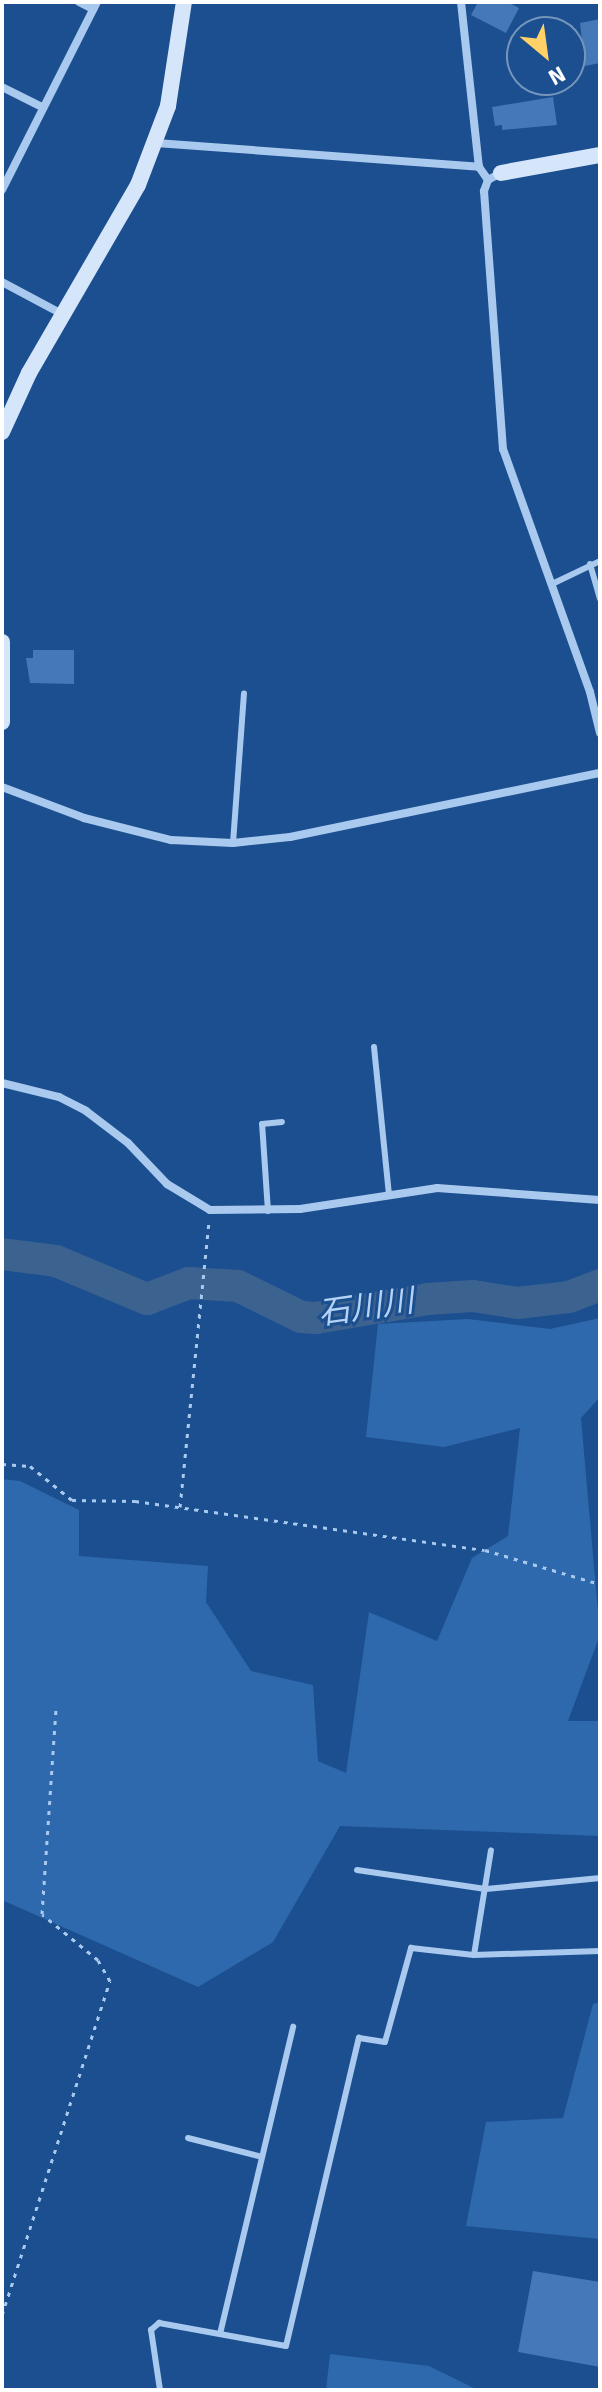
<!DOCTYPE html>
<meta charset="utf-8">
<style>
body{margin:0}
#map{position:relative;width:602px;height:2392px;overflow:hidden;background:#1b4f8f;font-family:Signika,"Noto Sans JP",sans-serif}
div>[style]{position:absolute}
.green>*{inset:0;background:#2e69ad}
.river>*{height:32px;margin:-16px;padding:0 16px;transform-origin:16px;border-radius:16px;background:#3c6290}
.building>*{inset:0;background:#4478b7}
.path>*{height:3px;margin-top:-1.5px;transform-origin:0;background:repeating-linear-gradient(90deg,#a9c9ee 0 4px,transparent 0 10px)}
.lane>*{height:6px;margin:-3px;padding:0 3px;transform-origin:3px;border-radius:3px;background:#a9c9ee}
.street>*{height:8px;margin:-4px;padding:0 4px;transform-origin:4px;border-radius:4px;background:#a9c9ee}
.secondary>*{height:16px;margin:-8px;padding:0 8px;transform-origin:8px;border-radius:8px;background:#d6e6fa}
span{translate:-50% -50%;white-space:nowrap;text-align:center;line-height:1.15;-webkit-text-stroke:6px #1b4f8f;paint-order:stroke}
.water-label{font-size:32px;color:#b5d3f5;font-style:italic}
.frame{position:absolute;inset:0;border:4px solid #fff;pointer-events:none}
.north{position:absolute;left:506px;top:16px;width:80px;height:80px;box-sizing:border-box;background:#1b4f8f;border:2px solid #7695bc;border-radius:50%;rotate:151deg;font-size:22px;font-weight:700;line-height:32px;text-align:center;color:#fff}
.north::after{content:'';display:block;margin:auto;width:28px;height:36px;background:#ffd166;clip-path:polygon(50% 0,100% 100%,50% 72%,0 100%)}
</style>
<div id="map">
<div class="green">
<div style="clip-path:polygon(600px 1318px,600px 1397px,581px 1418px,600px 1635px,568px 1721px,600px 1721px,600px 1836px,340px 1826px,273px 1942px,198px 1987px,2px 1900px,2px 1479px,20px 1481px,79px 1510px,79px 1556px,208px 1566px,206px 1602px,251px 1671px,313px 1685px,318px 1761px,346px 1773px,369px 1612px,437px 1641px,472px 1558px,508px 1536px,520px 1428px,444px 1447px,366px 1437px,378px 1324px,468px 1319px,550px 1329px)"></div>
<div style="clip-path:polygon(600px 2002px,600px 2239px,466px 2226px,486px 2122px,563px 2118px,593px 2004px)"></div>
<div style="clip-path:polygon(330px 2354px,429px 2366px,478px 2390px,326px 2390px)"></div>
</div>
<div class="river">
<div style="left:2px;top:1254px;width:54px;rotate:7.4deg"></div>
<div style="left:56px;top:1261px;width:99px;rotate:22.7deg"></div>
<div style="left:147px;top:1299px;width:45px;rotate:-20.9deg"></div>
<div style="left:189px;top:1283px;width:49px;rotate:3.5deg"></div>
<div style="left:238px;top:1286px;width:70px;rotate:26.2deg"></div>
<div style="left:301px;top:1317px;width:15px;rotate:4deg"></div>
<div style="left:316px;top:1318px;width:114px;rotate:-9.6deg"></div>
<div style="left:428px;top:1299px;width:45px;rotate:-3.8deg"></div>
<div style="left:473px;top:1296px;width:45px;rotate:9deg"></div>
<div style="left:517px;top:1303px;width:52px;rotate:-6.6deg"></div>
<div style="left:569px;top:1297px;width:33px;rotate:-21deg"></div>
</div>
<div class="building">
<div style="clip-path:polygon(478px 2px,508px 2px,519px 8px,506px 33px,471px 15px)"></div>
<div style="clip-path:polygon(600px 19px,600px 63px,585px 66px,580px 23px)"></div>
<div style="clip-path:polygon(553px 97px,557px 125px,502px 130px,502px 125px,495px 126px,492px 107px)"></div>
<div style="clip-path:polygon(33px 650px,74px 650px,74px 684px,30px 683px,26px 658px,33px 658px)"></div>
<div style="clip-path:polygon(533px 2271px,600px 2282px,600px 2367px,518px 2352px)"></div>
</div>
<div class="path">
<div style="left:2px;top:1464px;width:28px;rotate:4deg"></div>
<div style="left:30px;top:1466px;width:54px;rotate:39deg"></div>
<div style="left:72px;top:1500px;width:63px;rotate:0.9deg"></div>
<div style="left:135px;top:1501px;width:353px;rotate:8deg"></div>
<div style="left:485px;top:1550px;width:120px;rotate:16.5deg"></div>
<div style="left:180px;top:1507px;width:286px;rotate:-84.2deg"></div>
<div style="left:2px;top:2315px;width:351px;rotate:-72.1deg"></div>
<div style="left:110px;top:1981px;width:24px;rotate:-120deg"></div>
<div style="left:98px;top:1960px;width:72px;rotate:-140.6deg"></div>
<div style="left:42px;top:1914px;width:208px;rotate:-86.1deg"></div>
</div>
<div class="lane">
<div style="left:590px;top:564px;width:36px;rotate:74deg"></div>
<div style="left:552px;top:584px;width:53px;rotate:-25.6deg"></div>
<div style="left:233px;top:843px;width:150px;rotate:-85.8deg"></div>
<div style="left:374px;top:1047px;width:149px;rotate:84.2deg"></div>
<div style="left:268px;top:1211px;width:87px;rotate:-93.9deg"></div>
<div style="left:262px;top:1124px;width:20px;rotate:-6deg"></div>
<div style="left:357px;top:1870px;width:130px;rotate:8.4deg"></div>
<div style="left:486px;top:1889px;width:115px;rotate:-5.5deg"></div>
<div style="left:474px;top:1955px;width:126px;rotate:-1.8deg"></div>
<div style="left:188px;top:2138px;width:76px;rotate:14.4deg"></div>
<div style="left:220px;top:2334px;width:316px;rotate:-76.6deg"></div>
<div style="left:160px;top:2390px;width:61px;rotate:-98.5deg"></div>
<div style="left:151px;top:2330px;width:11px;rotate:-41deg"></div>
<div style="left:159px;top:2323px;width:129px;rotate:10.3deg"></div>
<div style="left:286px;top:2346px;width:317px;rotate:-76.7deg"></div>
<div style="left:359px;top:2038px;width:26px;rotate:9deg"></div>
<div style="left:385px;top:2042px;width:98px;rotate:-74.5deg"></div>
<div style="left:411px;top:1948px;width:63px;rotate:6.3deg"></div>
<div style="left:474px;top:1955px;width:106px;rotate:-80.8deg"></div>
</div>
<div class="street">
<div style="left:79px;top:2px;width:16px;rotate:27deg"></div>
<div style="left:461px;top:2px;width:166px;rotate:83.8deg"></div>
<div style="left:479px;top:167px;width:16px;rotate:55deg"></div>
<div style="left:2px;top:87px;width:45px;rotate:26.6deg"></div>
<div style="left:156px;top:143px;width:324px;rotate:4.2deg"></div>
<div style="left:501px;top:173px;width:15px;rotate:152deg"></div>
<div style="left:488px;top:180px;width:12px;rotate:110deg"></div>
<div style="left:484px;top:191px;width:259px;rotate:85.8deg"></div>
<div style="left:503px;top:449px;width:258px;rotate:70.3deg"></div>
<div style="left:590px;top:692px;width:42px;rotate:76.3deg"></div>
<div style="left:2px;top:190px;width:211px;rotate:-63.2deg"></div>
<div style="left:2px;top:282px;width:68px;rotate:28.1deg"></div>
<div style="left:2px;top:787px;width:88px;rotate:20.7deg"></div>
<div style="left:84px;top:818px;width:90px;rotate:14.2deg"></div>
<div style="left:171px;top:840px;width:62px;rotate:2.8deg"></div>
<div style="left:233px;top:843px;width:57px;rotate:-6deg"></div>
<div style="left:290px;top:837px;width:317px;rotate:-11.7deg"></div>
<div style="left:2px;top:1083px;width:59px;rotate:13.8deg"></div>
<div style="left:59px;top:1097px;width:30px;rotate:27deg"></div>
<div style="left:86px;top:1111px;width:53px;rotate:37.3deg"></div>
<div style="left:128px;top:1143px;width:57px;rotate:46.4deg"></div>
<div style="left:167px;top:1184px;width:50px;rotate:31.2deg"></div>
<div style="left:210px;top:1210px;width:90px;rotate:-0.6deg"></div>
<div style="left:300px;top:1209px;width:139px;rotate:-8.7deg"></div>
<div style="left:437px;top:1188px;width:163px;rotate:4.2deg"></div>
</div>
<div class="secondary">
<div style="left:501px;top:173px;width:101px;rotate:-10.3deg"></div>
<div style="left:2px;top:432px;width:65px;rotate:-65.4deg"></div>
<div style="left:29px;top:373px;width:217px;rotate:-59.9deg"></div>
<div style="left:138px;top:185px;width:85px;rotate:-69.2deg"></div>
<div style="left:168px;top:106px;width:105px;rotate:-81.3deg"></div>
<div style="left:2px;top:642px;width:80px;rotate:90deg"></div>
</div>
<div class="water-label">
<span style="left:366px;top:1308px;rotate:-8deg">石川川</span>
</div>
<div class="frame"></div>
<div class="north">N</div>
</div>
